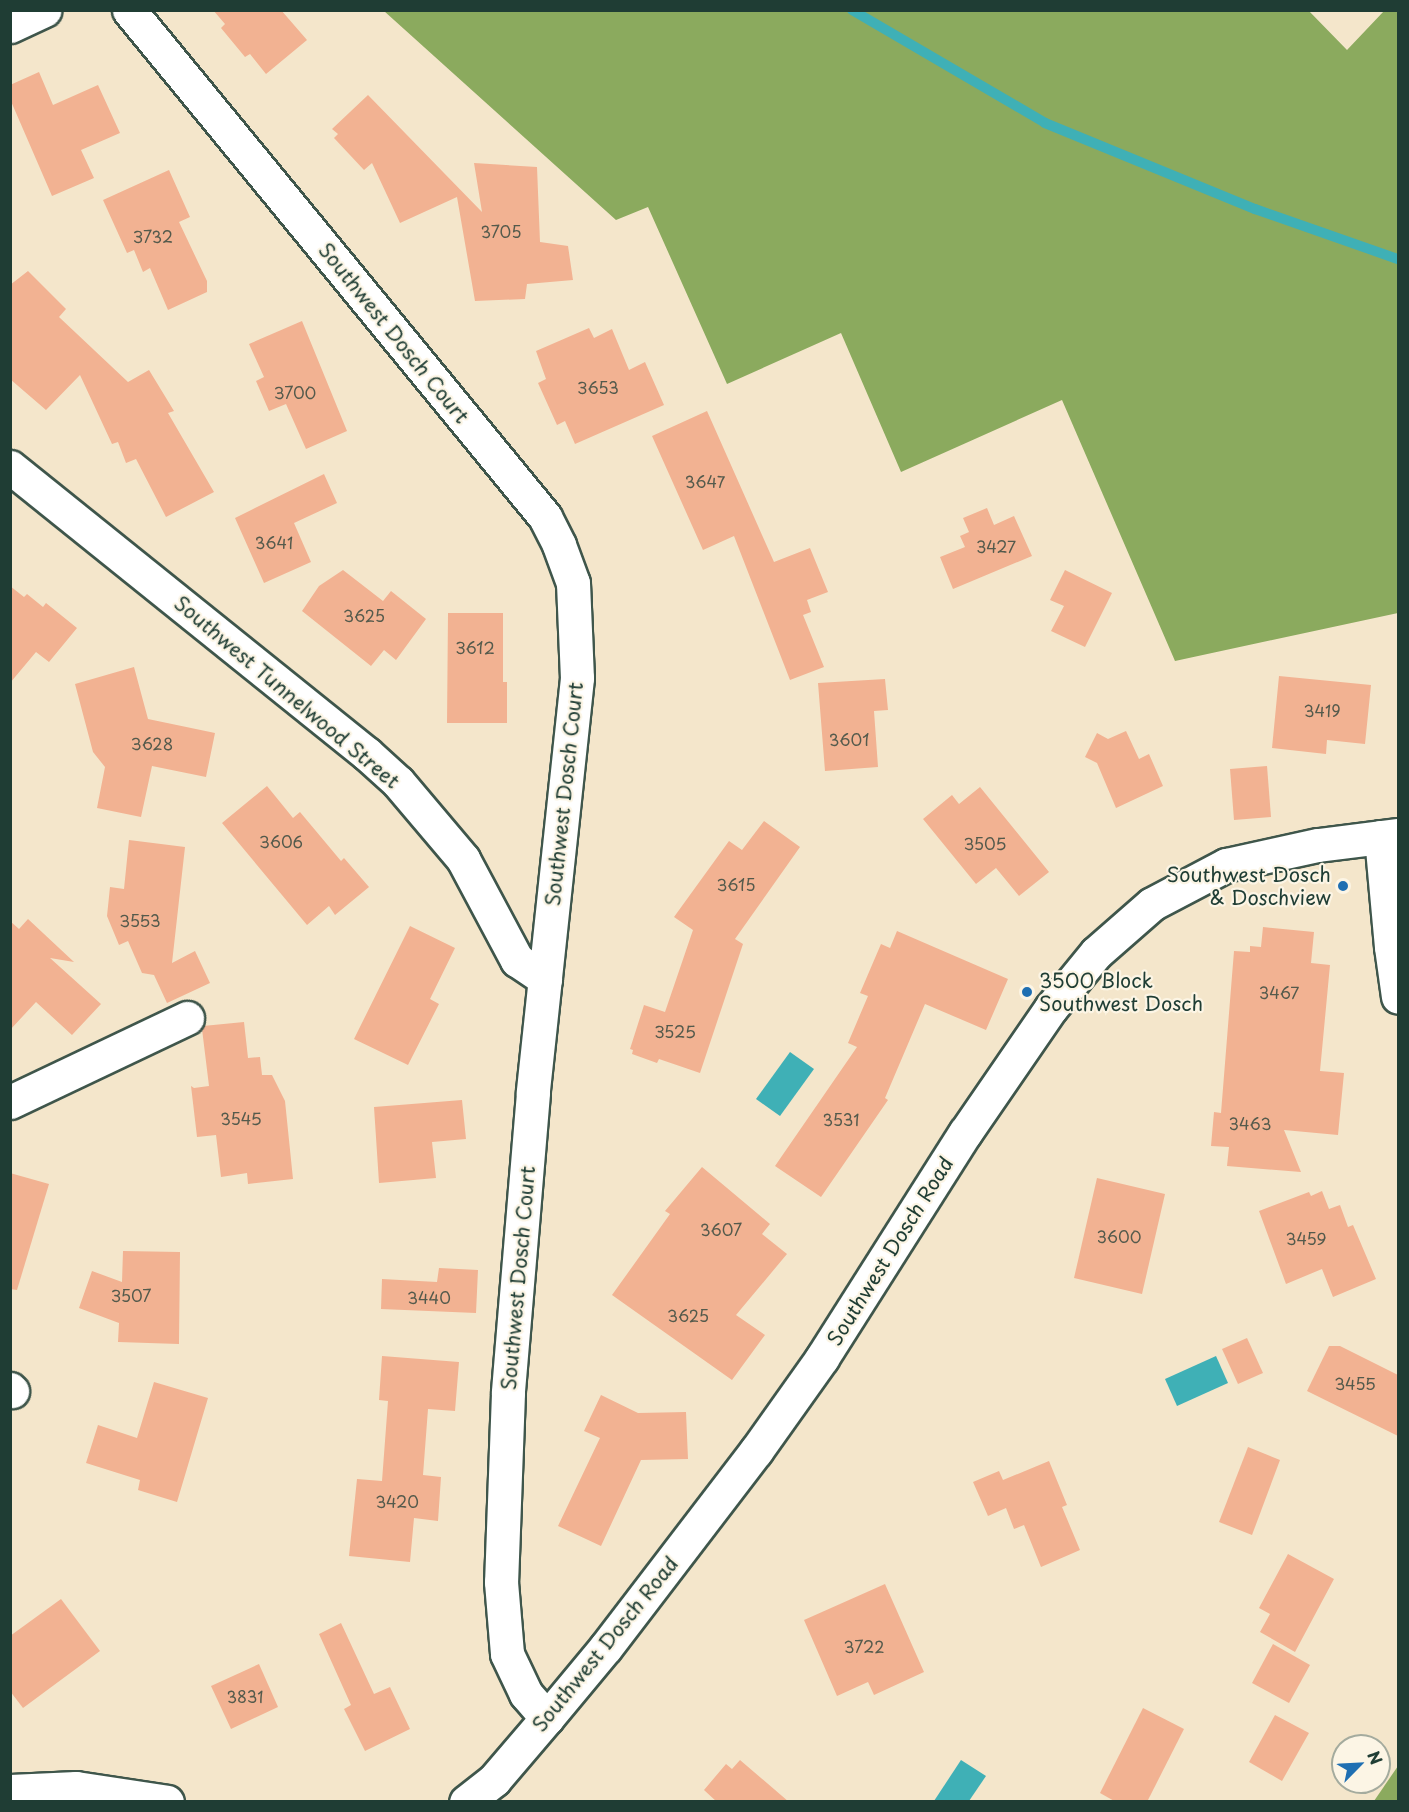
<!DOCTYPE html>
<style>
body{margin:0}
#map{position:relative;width:1409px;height:1812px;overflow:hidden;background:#f4e6cb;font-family:"Playpen Sans",sans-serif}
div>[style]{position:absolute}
.forest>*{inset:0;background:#8baa5e}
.water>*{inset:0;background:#3fb0b6}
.stream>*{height:10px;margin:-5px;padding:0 5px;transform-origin:5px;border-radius:5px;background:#3fb0b6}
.building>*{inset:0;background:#f2b292}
.roads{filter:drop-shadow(2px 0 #3f564b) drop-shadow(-2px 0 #3f564b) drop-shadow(0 2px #3f564b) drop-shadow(0 -2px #3f564b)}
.minor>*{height:33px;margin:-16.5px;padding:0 16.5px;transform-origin:16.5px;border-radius:16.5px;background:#fff}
.dots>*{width:16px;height:16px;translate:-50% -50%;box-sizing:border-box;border:3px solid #fcf5e5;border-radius:50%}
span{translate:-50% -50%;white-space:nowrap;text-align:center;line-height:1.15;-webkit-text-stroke:4.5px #fcf5e5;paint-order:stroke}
.number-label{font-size:16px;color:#545a4c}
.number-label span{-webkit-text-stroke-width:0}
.street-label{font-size:20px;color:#1f3d34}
.poi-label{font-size:20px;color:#1f3d34}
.right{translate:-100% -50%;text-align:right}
.left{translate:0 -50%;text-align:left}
.frame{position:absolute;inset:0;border:12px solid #1f3d34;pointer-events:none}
.north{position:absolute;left:1331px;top:1734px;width:60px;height:60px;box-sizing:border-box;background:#fcf5e5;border:2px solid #a4ab9e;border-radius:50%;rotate:66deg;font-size:16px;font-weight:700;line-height:24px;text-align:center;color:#1f3d34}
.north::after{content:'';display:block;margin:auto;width:21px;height:27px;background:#1f6fb2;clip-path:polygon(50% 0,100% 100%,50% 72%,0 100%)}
</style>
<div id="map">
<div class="forest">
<div style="clip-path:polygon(1308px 10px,1347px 50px,1384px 11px,1398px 11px,1398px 613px,1175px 661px,1062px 400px,901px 472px,841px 333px,727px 384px,648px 207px,616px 220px,384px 11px)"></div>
<div style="clip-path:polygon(1398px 1766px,1398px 1801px,1374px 1801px)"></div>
</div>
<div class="water">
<div style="clip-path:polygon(790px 1052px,814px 1069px,780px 1116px,756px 1099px)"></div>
<div style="clip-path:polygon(1216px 1356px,1228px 1383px,1177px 1406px,1165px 1379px)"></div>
<div style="clip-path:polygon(961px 1760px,986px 1776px,969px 1801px,934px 1801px)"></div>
</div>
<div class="stream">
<div style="left:852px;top:10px;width:224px;rotate:30.3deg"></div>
<div style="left:1045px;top:123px;width:227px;rotate:22.3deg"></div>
<div style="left:1255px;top:209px;width:151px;rotate:19.3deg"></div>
</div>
<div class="building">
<div style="clip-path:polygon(213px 10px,281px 10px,307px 40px,266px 74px,250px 54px,245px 57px,221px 28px,225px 24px)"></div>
<div style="clip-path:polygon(39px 72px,53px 105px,98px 85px,120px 133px,81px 150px,94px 178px,52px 196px,10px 99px,10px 85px)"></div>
<div style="clip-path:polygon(368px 95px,482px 212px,474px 163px,537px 167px,540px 242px,568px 246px,573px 280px,527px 284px,525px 299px,475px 301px,457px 197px,400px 223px,372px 163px,364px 170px,334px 138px,338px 134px,332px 129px)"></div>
<div style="clip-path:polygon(169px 170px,190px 217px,179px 222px,207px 281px,207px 292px,168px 310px,150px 268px,143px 272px,134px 250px,127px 253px,103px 200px)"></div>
<div style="clip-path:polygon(28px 271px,66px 309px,59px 317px,128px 382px,149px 370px,174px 411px,168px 413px,214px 492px,166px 517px,136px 459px,126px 463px,118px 442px,112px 444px,80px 375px,46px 410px,10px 379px,10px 285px)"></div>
<div style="clip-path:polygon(302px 321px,347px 431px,306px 449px,286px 404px,269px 411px,256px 381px,264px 377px,249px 344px)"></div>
<div style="clip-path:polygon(589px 328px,594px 338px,612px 329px,629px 370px,645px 362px,664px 405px,575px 444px,565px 421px,557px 425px,538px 383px,546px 379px,536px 351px)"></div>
<div style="clip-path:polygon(707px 411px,774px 562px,810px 548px,828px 592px,807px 600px,811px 612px,803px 615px,824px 667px,790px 680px,734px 536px,703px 550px,652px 436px)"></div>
<div style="clip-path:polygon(324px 474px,337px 503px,294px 523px,311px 562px,264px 583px,235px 518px)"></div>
<div style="clip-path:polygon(987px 508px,994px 525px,1014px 516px,1032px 556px,953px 589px,940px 557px,965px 547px,960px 536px,969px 532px,963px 518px)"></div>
<div style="clip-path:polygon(343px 570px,383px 601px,391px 591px,426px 619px,396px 660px,384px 650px,371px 666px,302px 611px,319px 586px)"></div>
<div style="clip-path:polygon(1065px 570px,1112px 593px,1085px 647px,1051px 631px,1064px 606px,1050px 600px)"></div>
<div style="clip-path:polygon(10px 586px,24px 597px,27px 594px,43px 607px,46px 603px,77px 628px,49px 662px,36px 652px,10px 683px)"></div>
<div style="clip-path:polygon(448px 613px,503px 613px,503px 682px,507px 682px,507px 723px,447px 723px)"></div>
<div style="clip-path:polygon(134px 667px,148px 719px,215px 733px,206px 777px,152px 766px,141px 817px,97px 808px,105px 767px,93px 752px,75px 684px)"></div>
<div style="clip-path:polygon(1279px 676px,1371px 685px,1365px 744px,1327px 740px,1326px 754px,1272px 748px)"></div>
<div style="clip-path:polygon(885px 679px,888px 710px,874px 711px,878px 767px,825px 771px,818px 683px)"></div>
<div style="clip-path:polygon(1126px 731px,1139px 759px,1149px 754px,1163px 786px,1116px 808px,1097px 763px,1085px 757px,1097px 733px,1108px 739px)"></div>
<div style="clip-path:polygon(1267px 766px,1271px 817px,1234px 820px,1230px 769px)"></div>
<div style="clip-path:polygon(267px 786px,293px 818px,300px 812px,341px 861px,344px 858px,369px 887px,335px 915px,329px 906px,307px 925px,222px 823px)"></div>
<div style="clip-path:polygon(980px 787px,1049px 872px,1019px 896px,996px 868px,976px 884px,923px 819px,952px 795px,959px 804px)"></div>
<div style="clip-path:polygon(764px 821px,800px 847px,735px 939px,743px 944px,700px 1073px,659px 1059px,657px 1063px,632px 1054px,633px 1050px,630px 1049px,644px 1005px,665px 1012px,693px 930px,674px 917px,729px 841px,742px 850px)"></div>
<div style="clip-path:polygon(129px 840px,185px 847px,172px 963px,195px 951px,210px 983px,167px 1003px,154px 975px,142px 973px,128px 941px,119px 945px,107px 916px,110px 887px,124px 889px)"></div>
<div style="clip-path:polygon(28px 919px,74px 962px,50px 958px,101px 1004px,72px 1035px,36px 1002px,10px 1030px,10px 921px,19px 929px)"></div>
<div style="clip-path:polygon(410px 926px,455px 948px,430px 999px,439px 1004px,408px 1065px,354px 1039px)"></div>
<div style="clip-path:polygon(1263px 927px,1314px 932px,1311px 963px,1330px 965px,1320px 1071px,1344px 1073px,1338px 1135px,1284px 1130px,1301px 1172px,1227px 1166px,1229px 1147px,1211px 1146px,1214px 1112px,1221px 1113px,1234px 951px,1250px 952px,1250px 946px,1261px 947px)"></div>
<div style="clip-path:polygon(897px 931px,1008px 979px,986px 1030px,925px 1004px,885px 1098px,888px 1100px,821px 1197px,775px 1166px,857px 1047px,848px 1043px,868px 996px,860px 993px,881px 944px,890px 948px)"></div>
<div style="clip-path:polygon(244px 1022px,248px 1058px,260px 1057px,262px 1075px,272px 1075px,285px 1101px,293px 1179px,248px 1184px,247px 1173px,221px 1177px,216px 1135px,197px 1137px,191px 1086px,194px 1088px,209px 1086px,202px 1029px,203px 1026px)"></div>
<div style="clip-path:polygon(462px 1100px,466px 1139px,432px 1142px,436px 1178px,379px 1183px,374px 1107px)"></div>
<div style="clip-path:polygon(702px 1167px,770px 1224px,762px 1234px,787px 1254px,736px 1315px,765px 1335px,732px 1380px,612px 1295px,670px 1214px,665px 1211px)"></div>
<div style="clip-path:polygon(10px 1173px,49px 1184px,17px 1290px,10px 1289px)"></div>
<div style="clip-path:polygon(1097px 1178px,1165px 1194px,1142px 1294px,1074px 1278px)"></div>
<div style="clip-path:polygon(1322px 1191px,1329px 1209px,1340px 1205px,1348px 1227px,1353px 1225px,1376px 1279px,1333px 1297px,1322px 1269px,1286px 1284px,1259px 1211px,1309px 1192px,1311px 1196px)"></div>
<div style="clip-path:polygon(123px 1251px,180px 1252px,179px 1344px,118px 1342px,119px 1323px,79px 1308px,92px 1271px,122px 1282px)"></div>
<div style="clip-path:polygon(439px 1268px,478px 1270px,476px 1313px,381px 1309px,382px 1279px,437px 1282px)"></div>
<div style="clip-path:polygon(1247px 1338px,1263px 1373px,1238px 1384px,1222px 1349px)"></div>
<div style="clip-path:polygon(1329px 1346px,1340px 1346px,1398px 1375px,1398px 1436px,1307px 1391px)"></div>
<div style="clip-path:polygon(382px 1356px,459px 1362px,455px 1411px,428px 1409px,423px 1475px,441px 1477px,438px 1521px,414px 1518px,410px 1562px,349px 1556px,357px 1479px,382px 1481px,388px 1401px,379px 1400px)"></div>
<div style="clip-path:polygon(154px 1382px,208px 1398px,177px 1502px,138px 1490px,140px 1480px,86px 1463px,98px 1425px,137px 1438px)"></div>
<div style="clip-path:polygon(601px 1395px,638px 1413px,686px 1412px,688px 1459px,641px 1460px,601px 1546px,558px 1526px,600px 1438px,584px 1431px)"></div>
<div style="clip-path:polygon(1248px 1447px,1280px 1460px,1252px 1535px,1219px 1522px)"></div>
<div style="clip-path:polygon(1049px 1461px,1067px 1505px,1062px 1507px,1080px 1550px,1041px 1567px,1024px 1525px,1014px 1529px,1006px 1508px,988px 1516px,973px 1482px,999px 1471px,1003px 1480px)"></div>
<div style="clip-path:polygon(1288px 1554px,1334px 1579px,1295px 1652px,1260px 1632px,1270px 1614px,1259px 1608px)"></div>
<div style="clip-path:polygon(885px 1584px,924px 1672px,874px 1695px,868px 1682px,837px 1696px,804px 1620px)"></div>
<div style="clip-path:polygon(61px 1599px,100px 1651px,23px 1708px,10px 1691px,10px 1636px)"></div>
<div style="clip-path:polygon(341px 1623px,374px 1694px,390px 1687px,410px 1729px,365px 1751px,344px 1709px,351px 1705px,319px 1634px)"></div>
<div style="clip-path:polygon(1273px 1644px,1310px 1665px,1289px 1703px,1252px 1683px)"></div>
<div style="clip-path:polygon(259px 1664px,278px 1707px,231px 1729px,211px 1686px)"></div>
<div style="clip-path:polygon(1143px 1708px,1184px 1729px,1147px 1802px,1116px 1802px,1100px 1793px)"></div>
<div style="clip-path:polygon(1275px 1715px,1309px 1733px,1282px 1781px,1249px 1762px)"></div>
<div style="clip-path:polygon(740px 1760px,789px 1802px,717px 1802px,704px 1790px,726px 1764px,732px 1769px)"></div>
</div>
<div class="roads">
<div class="minor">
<div style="left:129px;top:10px;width:656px;rotate:50.63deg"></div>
<div style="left:545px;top:517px;width:31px;rotate:63deg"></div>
<div style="left:559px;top:545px;width:40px;rotate:69.8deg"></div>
<div style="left:573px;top:583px;width:95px;rotate:87.6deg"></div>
<div style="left:577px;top:678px;width:417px;rotate:96.1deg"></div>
<div style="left:533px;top:1093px;width:301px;rotate:94.8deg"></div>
<div style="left:508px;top:1393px;width:189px;rotate:92.1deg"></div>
<div style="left:501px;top:1582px;width:72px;rotate:85.2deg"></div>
<div style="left:507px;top:1654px;width:44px;rotate:64.6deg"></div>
<div style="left:526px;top:1694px;width:32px;rotate:49deg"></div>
<div style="left:10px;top:26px;width:38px;rotate:-25deg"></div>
<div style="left:10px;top:467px;width:457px;rotate:38.8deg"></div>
<div style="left:366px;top:753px;width:43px;rotate:42.2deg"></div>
<div style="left:398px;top:782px;width:101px;rotate:49.8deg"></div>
<div style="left:463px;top:859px;width:115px;rotate:61.9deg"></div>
<div style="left:517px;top:960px;width:34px;rotate:34deg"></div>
<div style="left:1381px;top:837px;width:110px;rotate:84.8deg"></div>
<div style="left:1391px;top:947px;width:50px;rotate:82deg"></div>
<div style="left:10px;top:1102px;width:196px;rotate:-25.4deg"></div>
<div style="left:10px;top:1389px;width:3px;rotate:45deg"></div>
<div style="left:10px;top:1791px;width:66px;rotate:-2.6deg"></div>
<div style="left:76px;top:1788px;width:92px;rotate:8.7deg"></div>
<div style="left:466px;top:1802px;width:36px;rotate:-38deg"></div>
<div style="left:494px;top:1780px;width:82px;rotate:-49.5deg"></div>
<div style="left:547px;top:1718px;width:92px;rotate:-50.3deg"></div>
<div style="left:606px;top:1647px;width:247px;rotate:-52.6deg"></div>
<div style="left:756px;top:1451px;width:114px;rotate:-54.6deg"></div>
<div style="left:822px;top:1358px;width:267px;rotate:-57.6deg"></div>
<div style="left:965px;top:1133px;width:152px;rotate:-55.5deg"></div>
<div style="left:1051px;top:1008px;width:71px;rotate:-50.7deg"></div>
<div style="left:1096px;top:953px;width:74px;rotate:-41.2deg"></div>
<div style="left:1152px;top:904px;width:84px;rotate:-27.8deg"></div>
<div style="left:1226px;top:865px;width:94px;rotate:-12.3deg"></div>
<div style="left:1318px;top:845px;width:81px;rotate:-7.1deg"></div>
</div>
</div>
<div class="dots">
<div style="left:1343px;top:886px;background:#1f6fb2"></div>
<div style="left:1027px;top:992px;background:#1f6fb2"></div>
</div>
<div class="number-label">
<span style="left:501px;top:231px">3705</span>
<span style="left:153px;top:236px">3732</span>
<span style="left:598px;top:387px">3653</span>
<span style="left:295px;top:392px">3700</span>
<span style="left:705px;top:481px">3647</span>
<span style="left:274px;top:542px">3641</span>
<span style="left:996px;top:546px">3427</span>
<span style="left:364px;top:615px">3625</span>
<span style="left:475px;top:647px">3612</span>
<span style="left:1322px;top:710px">3419</span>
<span style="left:849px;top:739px">3601</span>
<span style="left:152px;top:743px">3628</span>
<span style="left:281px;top:841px">3606</span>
<span style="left:985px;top:843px">3505</span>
<span style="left:736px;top:884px">3615</span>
<span style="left:140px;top:920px">3553</span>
<span style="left:1279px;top:992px">3467</span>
<span style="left:675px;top:1031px">3525</span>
<span style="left:241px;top:1118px">3545</span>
<span style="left:841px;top:1119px">3531</span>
<span style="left:1250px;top:1123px">3463</span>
<span style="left:721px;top:1229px">3607</span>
<span style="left:1119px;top:1236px">3600</span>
<span style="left:1306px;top:1238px">3459</span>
<span style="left:131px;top:1295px">3507</span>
<span style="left:429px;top:1297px">3440</span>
<span style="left:688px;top:1315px">3625</span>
<span style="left:1355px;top:1383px">3455</span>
<span style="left:397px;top:1501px">3420</span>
<span style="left:864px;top:1646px">3722</span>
<span style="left:245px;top:1696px">3831</span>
</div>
<div class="street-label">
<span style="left:394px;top:333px;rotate:51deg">Southwest Dosch Court</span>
<span style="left:287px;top:692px;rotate:40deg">Southwest Tunnelwood Street</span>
<span style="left:564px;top:794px;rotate:-84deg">Southwest Dosch Court</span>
<span style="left:890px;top:1251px;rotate:-58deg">Southwest Dosch Road</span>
<span style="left:518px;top:1278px;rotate:-85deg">Southwest Dosch Court</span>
<span style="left:605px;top:1644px;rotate:-51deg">Southwest Dosch Road</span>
</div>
<div class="poi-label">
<span class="right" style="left:1331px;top:886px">Southwest Dosch<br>&amp; Doschview</span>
<span class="left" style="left:1039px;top:992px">3500 Block<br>Southwest Dosch</span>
</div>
<div class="frame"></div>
<div class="north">N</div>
</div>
